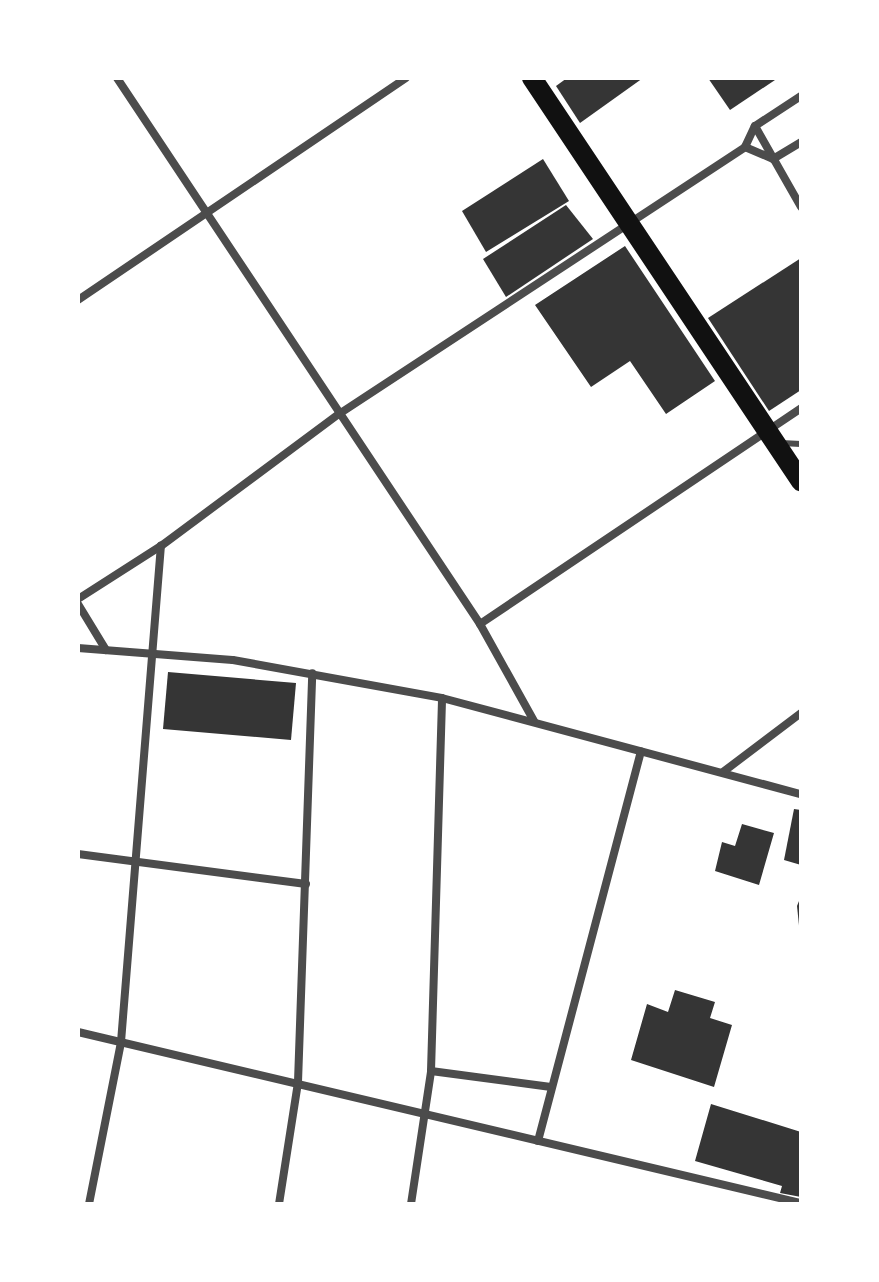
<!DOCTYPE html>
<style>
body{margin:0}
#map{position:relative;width:879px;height:1282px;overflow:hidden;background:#fff;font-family:"Titillium Web",sans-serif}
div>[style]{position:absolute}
.building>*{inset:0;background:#353535}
.service>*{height:6px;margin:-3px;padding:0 3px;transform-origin:3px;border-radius:3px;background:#4c4c4c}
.minor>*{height:8px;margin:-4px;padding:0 4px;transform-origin:4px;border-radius:4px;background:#4c4c4c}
.primary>*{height:20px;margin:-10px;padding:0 10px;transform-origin:10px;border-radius:10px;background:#111}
span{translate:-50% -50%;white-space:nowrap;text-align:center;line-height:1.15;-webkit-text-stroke:6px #fff;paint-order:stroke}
.frame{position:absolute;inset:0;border:80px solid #fff;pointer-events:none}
</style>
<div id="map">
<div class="building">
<div style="clip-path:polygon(567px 78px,643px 78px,580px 123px,556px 86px)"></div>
<div style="clip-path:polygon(708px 78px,778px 78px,730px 110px)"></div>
<div style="clip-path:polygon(543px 159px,569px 201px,486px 252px,462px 211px)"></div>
<div style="clip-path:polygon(566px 205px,593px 239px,506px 297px,483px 259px)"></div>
<div style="clip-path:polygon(625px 246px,715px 381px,666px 414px,630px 361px,591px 387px,535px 305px)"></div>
<div style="clip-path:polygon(801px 258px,801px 390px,769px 411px,708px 318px)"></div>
<div style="clip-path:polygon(168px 672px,296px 683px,291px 740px,163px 729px)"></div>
<div style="clip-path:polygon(794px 809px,801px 810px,801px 865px,784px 860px)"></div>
<div style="clip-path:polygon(742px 824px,774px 833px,759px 885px,715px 871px,722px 842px,735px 846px)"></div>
<div style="clip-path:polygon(801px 896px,801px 935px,800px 935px,797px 906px)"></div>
<div style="clip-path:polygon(675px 990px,715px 1002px,710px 1018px,732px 1025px,714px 1087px,631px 1060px,647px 1004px,668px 1012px)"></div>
<div style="clip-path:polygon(711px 1104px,801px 1132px,801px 1197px,780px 1193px,782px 1186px,695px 1161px)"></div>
</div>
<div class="service">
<div style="left:781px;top:443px;width:20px;rotate:3deg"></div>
</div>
<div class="minor">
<div style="left:117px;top:78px;width:656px;rotate:56.38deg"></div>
<div style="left:480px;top:624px;width:111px;rotate:60.9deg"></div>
<div style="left:755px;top:126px;width:93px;rotate:60.4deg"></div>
<div style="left:745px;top:147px;width:30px;rotate:23deg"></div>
<div style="left:773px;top:159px;width:33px;rotate:-31deg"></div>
<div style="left:78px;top:300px;width:396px;rotate:-34.1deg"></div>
<div style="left:78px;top:599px;width:98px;rotate:-32.6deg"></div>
<div style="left:161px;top:546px;width:222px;rotate:-36.6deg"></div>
<div style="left:339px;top:414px;width:486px;rotate:-33.3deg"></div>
<div style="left:745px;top:147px;width:23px;rotate:-65deg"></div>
<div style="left:755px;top:126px;width:55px;rotate:-33.1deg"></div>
<div style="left:78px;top:604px;width:54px;rotate:58.7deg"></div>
<div style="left:480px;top:624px;width:387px;rotate:-33.9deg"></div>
<div style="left:78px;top:648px;width:155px;rotate:4.4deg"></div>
<div style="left:233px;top:660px;width:212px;rotate:10.3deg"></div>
<div style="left:442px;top:698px;width:372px;rotate:15deg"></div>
<div style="left:723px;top:772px;width:98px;rotate:-37.1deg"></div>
<div style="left:78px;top:854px;width:230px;rotate:7.5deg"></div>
<div style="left:78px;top:1032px;width:743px;rotate:13.31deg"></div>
<div style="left:431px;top:1071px;width:121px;rotate:7.6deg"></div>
<div style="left:538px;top:1141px;width:403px;rotate:-75.2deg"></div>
<div style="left:89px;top:1204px;width:165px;rotate:-78.8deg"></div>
<div style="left:121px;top:1042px;width:498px;rotate:-85.4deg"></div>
<div style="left:279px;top:1204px;width:123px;rotate:-81.1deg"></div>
<div style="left:298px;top:1082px;width:409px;rotate:-88deg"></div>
<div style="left:411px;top:1204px;width:134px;rotate:-81.4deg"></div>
<div style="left:431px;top:1071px;width:373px;rotate:-88.3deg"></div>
</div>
<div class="primary">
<div style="left:532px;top:78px;width:485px;rotate:56.3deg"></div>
</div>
<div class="frame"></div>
</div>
